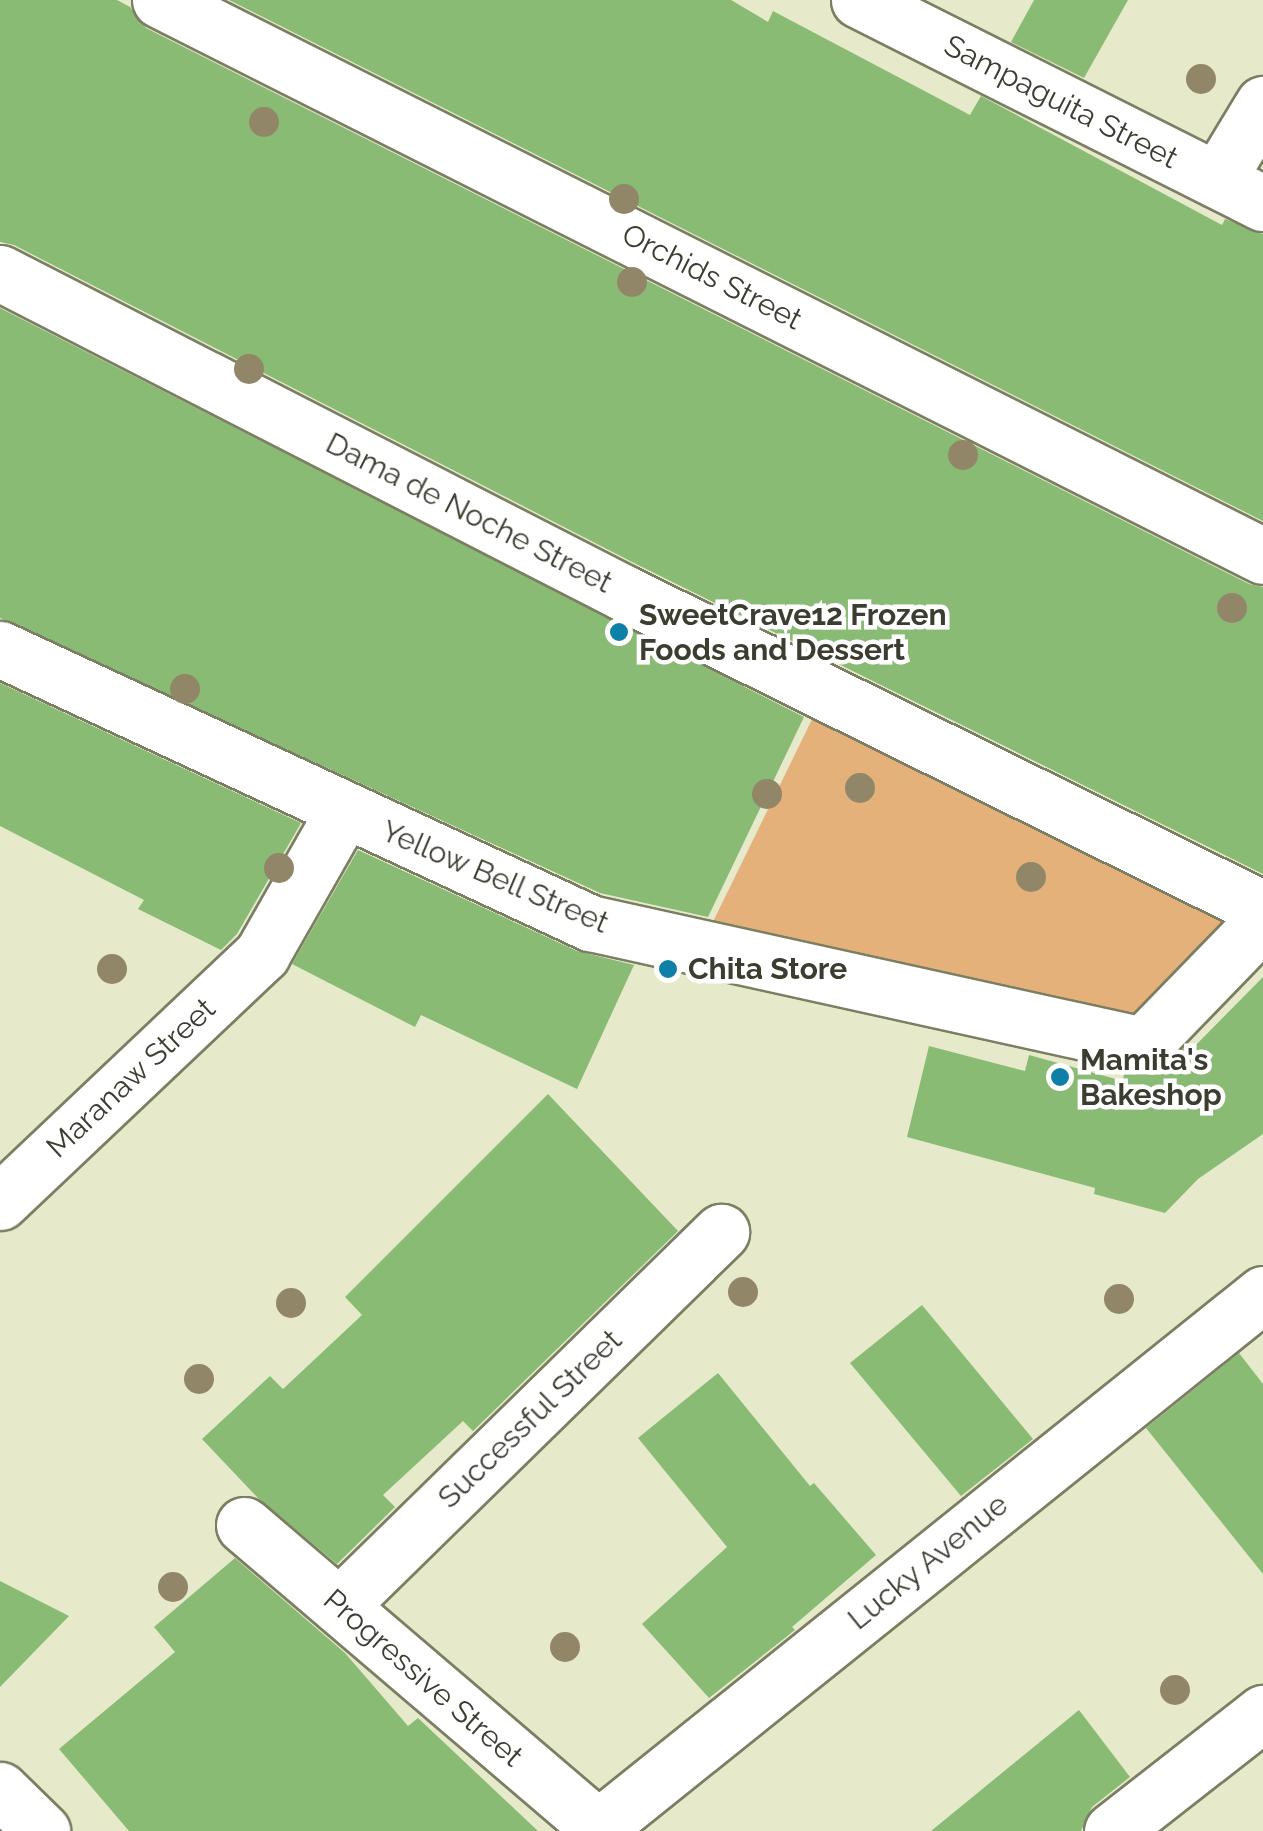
<!DOCTYPE html>
<style>
body{margin:0}
#map{position:relative;width:1263px;height:1831px;overflow:hidden;background:#e6eacb;font-family:Raleway,sans-serif}
div>[style]{position:absolute}
.green>*{inset:0;background:#e5b17a}
.building>*{inset:0;background:#89bb74}
.roads{filter:drop-shadow(2px 0 #7b7e62) drop-shadow(-2px 0 #7b7e62) drop-shadow(0 2px #7b7e62) drop-shadow(0 -2px #7b7e62)}
.minor>*{height:55px;margin:-27.5px;padding:0 27.5px;transform-origin:27.5px;border-radius:27.5px;background:#fff}
.tertiary>*{height:55px;margin:-27.5px;padding:0 27.5px;transform-origin:27.5px;border-radius:27.5px;background:#fff}
.trees>*{width:30px;height:30px;margin:-15px;border-radius:50%;background:#928669}
.dots>*{width:28px;height:28px;translate:-50% -50%;box-sizing:border-box;border:5px solid #fff;border-radius:50%}
span{translate:-50% -50%;white-space:nowrap;text-align:center;line-height:1.15;-webkit-text-stroke:9px #fff;paint-order:stroke}
.street-label{font-size:30px;color:#3c3d31}
.poi-label{font-size:30px;color:#3c3d31;font-weight:700}
.left{translate:0 -50%;text-align:left}
</style>
<div id="map">
<div class="green">
<div style="clip-path:polygon(822px 699px,1260px 915px,1141px 1037px,704px 940px)"></div>
</div>
<div class="building">
<div style="clip-path:polygon(0 0,117px 0,130px 7px,146px 28px,1249px 584px,1263px 587px,1263px 874px,638px 565px,14px 245px,0 242px)"></div>
<div style="clip-path:polygon(229px 0,731px 0,768px 22px,773px 11px,970px 115px,981px 96px,1222px 225px,1225px 219px,1263px 234px,1263px 521px)"></div>
<div style="clip-path:polygon(1034px 0,1128px 0,1084px 78px,1011px 42px)"></div>
<div style="clip-path:polygon(0 308px,804px 717px,708px 917px,600px 893px,0 618px)"></div>
<div style="clip-path:polygon(0 683px,301px 823px,237px 934px,221px 950px,138px 909px,144px 900px,0 826px)"></div>
<div style="clip-path:polygon(358px 850px,577px 951px,634px 965px,577px 1089px,421px 1015px,415px 1027px,292px 964px)"></div>
<div style="clip-path:polygon(1263px 977px,1263px 1134px,1198px 1179px,1165px 1213px,1094px 1194px,1095px 1188px,907px 1137px,929px 1046px,1025px 1071px,1029px 1055px,1123px 1081px,1124px 1073px,1153px 1075px,1183px 1048px,1189px 1052px)"></div>
<div style="clip-path:polygon(548px 1094px,678px 1231px,473px 1431px,463px 1421px,383px 1495px,395px 1507px,337px 1564px,258px 1498px,202px 1439px,270px 1376px,283px 1389px,362px 1315px,345px 1297px)"></div>
<div style="clip-path:polygon(922px 1305px,1033px 1439px,961px 1496px,850px 1363px)"></div>
<div style="clip-path:polygon(1239px 1353px,1263px 1384px,1263px 1574px,1146px 1428px)"></div>
<div style="clip-path:polygon(718px 1373px,810px 1486px,814px 1483px,876px 1555px,792px 1627px,795px 1630px,709px 1698px,642px 1624px,727px 1547px,638px 1438px)"></div>
<div style="clip-path:polygon(235px 1558px,345px 1653px,408px 1726px,418px 1718px,538px 1831px,129px 1831px,59px 1749px,175px 1652px,154px 1627px)"></div>
<div style="clip-path:polygon(0 1581px,69px 1616px,0 1687px)"></div>
<div style="clip-path:polygon(1079px 1710px,1130px 1777px,1092px 1807px,1081px 1831px,931px 1831px)"></div>
</div>
<div class="roads">
<div class="minor">
<div style="left:160px;top:0;width:1235px;rotate:26.75deg"></div>
<div style="left:859px;top:0;width:452px;rotate:26.7deg"></div>
<div style="left:1217px;top:180px;width:89px;rotate:-58.8deg"></div>
<div style="left:0;top:273px;width:701px;rotate:27.15deg"></div>
<div style="left:624px;top:593px;width:713px;rotate:26.31deg"></div>
<div style="left:0;top:649px;width:651px;rotate:24.91deg"></div>
<div style="left:590px;top:923px;width:566px;rotate:12.44deg"></div>
<div style="left:1143px;top:1045px;width:173px;rotate:-45.9deg"></div>
<div style="left:0;top:1202px;width:361px;rotate:-43.4deg"></div>
<div style="left:262px;top:954px;width:163px;rotate:-60.3deg"></div>
<div style="left:244px;top:1525px;width:471px;rotate:40.5deg"></div>
<div style="left:339px;top:1606px;width:535px;rotate:-44.39deg"></div>
<div style="left:594px;top:1831px;width:858px;rotate:-38.75deg"></div>
<div style="left:1112px;top:1831px;width:192px;rotate:-38deg"></div>
</div>
<div class="tertiary">
<div style="left:0;top:1790px;width:59px;rotate:44.3deg"></div>
</div>
</div>
<div class="trees">
<div style="left:1201px;top:79px"></div>
<div style="left:264px;top:122px"></div>
<div style="left:624px;top:199px"></div>
<div style="left:632px;top:282px"></div>
<div style="left:249px;top:369px"></div>
<div style="left:963px;top:455px"></div>
<div style="left:1232px;top:608px"></div>
<div style="left:185px;top:689px"></div>
<div style="left:860px;top:788px"></div>
<div style="left:767px;top:794px"></div>
<div style="left:279px;top:868px"></div>
<div style="left:1031px;top:877px"></div>
<div style="left:112px;top:969px"></div>
<div style="left:743px;top:1292px"></div>
<div style="left:1119px;top:1299px"></div>
<div style="left:291px;top:1303px"></div>
<div style="left:199px;top:1379px"></div>
<div style="left:173px;top:1587px"></div>
<div style="left:565px;top:1647px"></div>
<div style="left:1175px;top:1690px"></div>
</div>
<div class="dots">
<div style="left:619px;top:632px;background:#0e7fa7"></div>
<div style="left:668px;top:969px;background:#0e7fa7"></div>
<div style="left:1060px;top:1077px;background:#0e7fa7"></div>
</div>
<div class="street-label">
<span style="left:1061px;top:102px;rotate:27deg">Sampaguita Street</span>
<span style="left:712px;top:277px;rotate:27deg">Orchids Street</span>
<span style="left:469px;top:513px;rotate:27deg">Dama de Noche Street</span>
<span style="left:495px;top:877px;rotate:23deg">Yellow Bell Street</span>
<span style="left:131px;top:1078px;rotate:-43deg">Maranaw Street</span>
<span style="left:530px;top:1419px;rotate:-44deg">Successful Street</span>
<span style="left:928px;top:1562px;rotate:-39deg">Lucky Avenue</span>
<span style="left:423px;top:1678px;rotate:41deg">Progressive Street</span>
</div>
<div class="poi-label">
<span class="left" style="left:639px;top:632px">SweetCrave12 Frozen<br>Foods and Dessert</span>
<span class="left" style="left:688px;top:969px">Chita Store</span>
<span class="left" style="left:1080px;top:1077px">Mamita's<br>Bakeshop</span>
</div>
</div>
